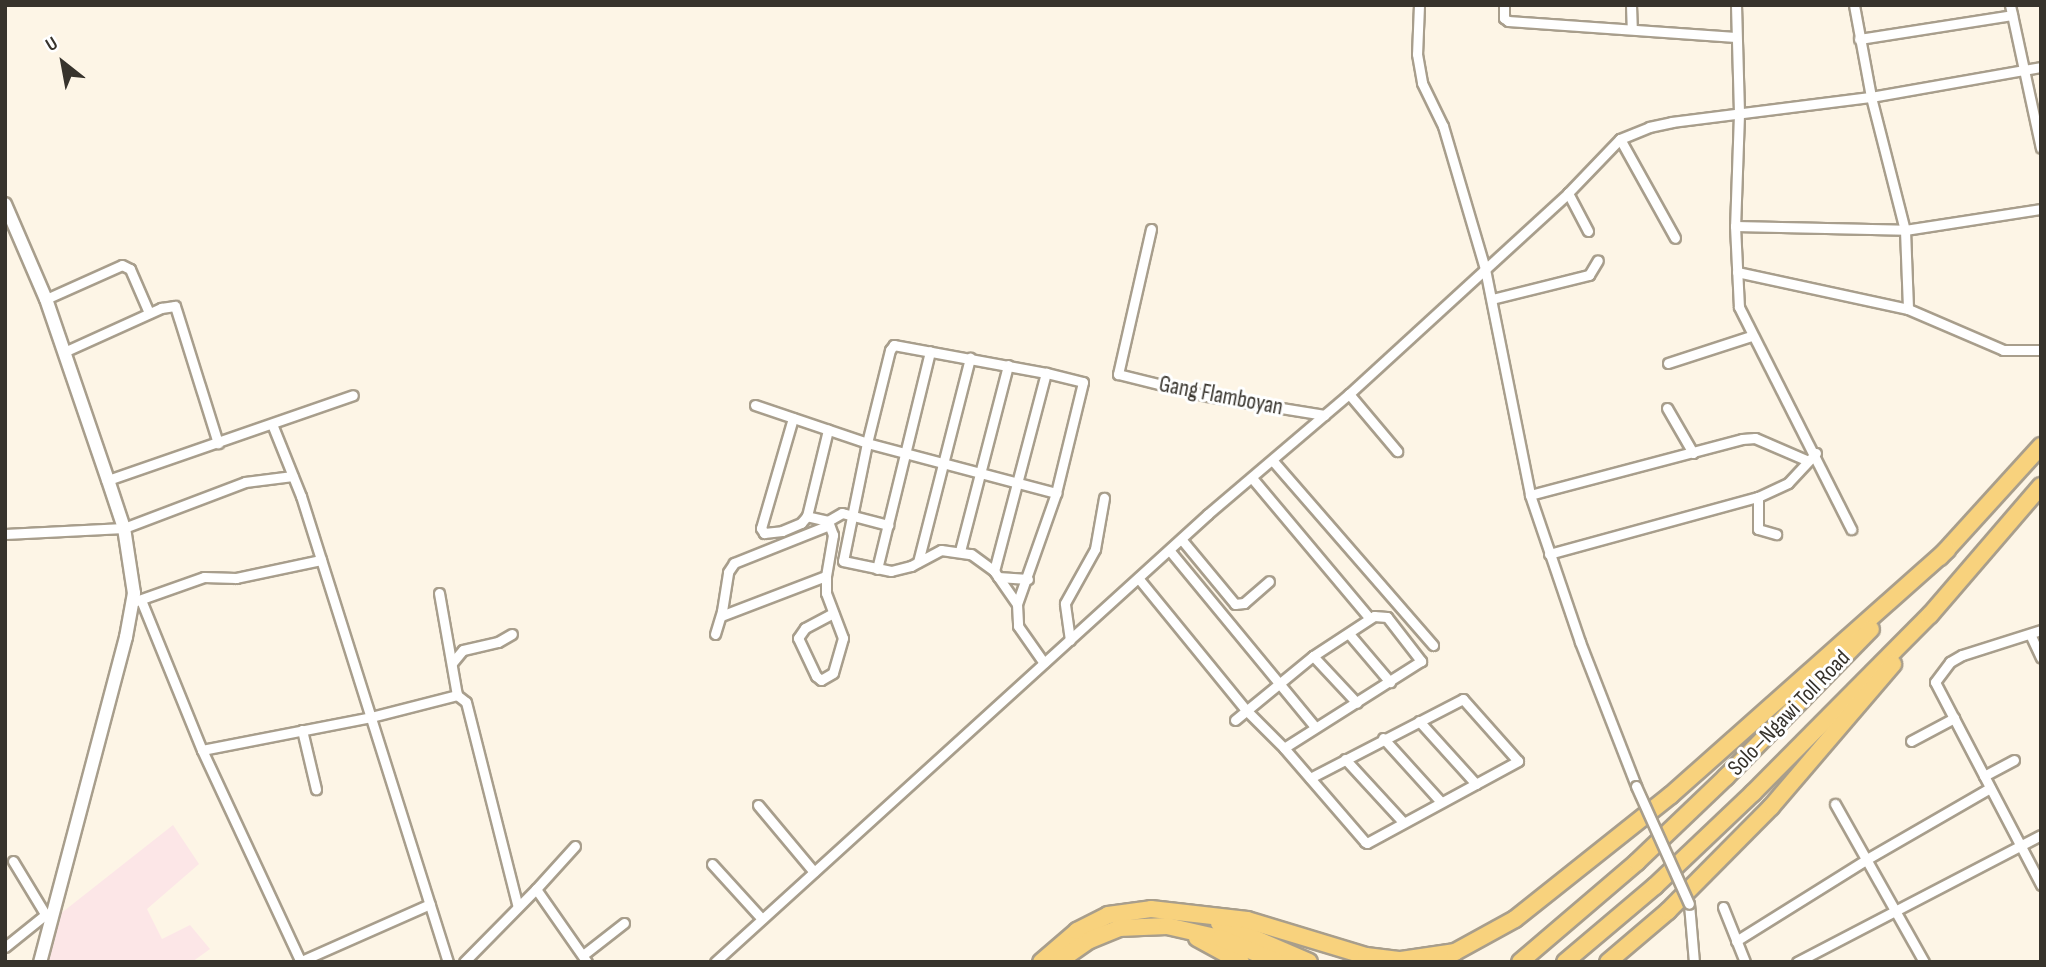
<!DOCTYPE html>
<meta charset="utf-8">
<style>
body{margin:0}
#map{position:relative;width:2046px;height:967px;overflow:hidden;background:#fdf5e6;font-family:"Sofia Sans Condensed",sans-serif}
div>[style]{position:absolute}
.industrial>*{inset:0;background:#fce6e7}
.roads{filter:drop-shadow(2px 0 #a89e8c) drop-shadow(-2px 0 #a89e8c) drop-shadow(0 2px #a89e8c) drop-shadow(0 -2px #a89e8c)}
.street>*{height:9px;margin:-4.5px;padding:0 4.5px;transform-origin:4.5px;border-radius:4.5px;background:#fff}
.secondary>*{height:12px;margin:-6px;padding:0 6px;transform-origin:6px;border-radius:6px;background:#fff}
.highway>*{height:16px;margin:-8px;padding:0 8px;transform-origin:8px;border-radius:8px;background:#f8d27d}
.bridges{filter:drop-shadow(2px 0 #a89e8c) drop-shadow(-2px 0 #a89e8c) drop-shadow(0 2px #a89e8c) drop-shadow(0 -2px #a89e8c)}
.street-bridge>*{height:9px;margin:-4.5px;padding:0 4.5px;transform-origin:4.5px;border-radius:4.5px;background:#fff}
span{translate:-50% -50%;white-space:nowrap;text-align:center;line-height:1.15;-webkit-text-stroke:6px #fff;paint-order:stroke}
.street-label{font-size:23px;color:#37332c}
.frame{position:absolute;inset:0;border:7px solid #37332c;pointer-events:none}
.north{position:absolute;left:28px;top:28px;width:70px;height:70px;-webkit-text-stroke:5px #fff;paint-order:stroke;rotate:329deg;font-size:19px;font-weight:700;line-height:28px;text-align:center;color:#37332c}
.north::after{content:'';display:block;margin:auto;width:24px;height:32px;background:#37332c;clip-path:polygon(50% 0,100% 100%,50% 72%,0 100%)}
</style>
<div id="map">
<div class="industrial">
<div style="clip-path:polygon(173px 825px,199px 864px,147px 909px,162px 939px,190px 925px,210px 949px,192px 962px,40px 962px,50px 922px)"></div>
</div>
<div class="roads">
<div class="street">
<div style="left:1419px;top:5px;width:49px;rotate:92.3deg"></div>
<div style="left:1417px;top:54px;width:29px;rotate:80deg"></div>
<div style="left:1422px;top:83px;width:48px;rotate:64deg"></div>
<div style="left:1443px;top:126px;width:149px;rotate:73.6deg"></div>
<div style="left:1485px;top:269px;width:230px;rotate:78.7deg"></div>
<div style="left:1530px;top:495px;width:155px;rotate:71.2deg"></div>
<div style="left:1580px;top:642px;width:155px;rotate:68.7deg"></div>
<div style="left:1504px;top:5px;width:13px;rotate:90deg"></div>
<div style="left:1504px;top:18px;width:5px;rotate:37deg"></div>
<div style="left:1508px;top:21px;width:228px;rotate:4deg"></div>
<div style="left:1631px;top:5px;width:23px;rotate:88deg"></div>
<div style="left:1736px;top:5px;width:109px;rotate:88.4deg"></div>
<div style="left:1739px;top:114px;width:112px;rotate:92deg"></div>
<div style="left:1735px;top:226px;width:81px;rotate:87.2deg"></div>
<div style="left:1739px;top:307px;width:249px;rotate:63.2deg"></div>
<div style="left:1854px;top:5px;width:94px;rotate:79.5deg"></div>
<div style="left:1871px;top:97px;width:137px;rotate:75.7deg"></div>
<div style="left:1905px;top:230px;width:138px;rotate:-8.8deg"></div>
<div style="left:2010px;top:5px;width:146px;rotate:77.8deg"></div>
<div style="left:1859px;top:39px;width:155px;rotate:-8.9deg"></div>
<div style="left:1620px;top:139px;width:113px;rotate:60.9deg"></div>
<div style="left:1568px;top:193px;width:43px;rotate:62.2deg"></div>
<div style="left:1735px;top:226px;width:170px;rotate:1.3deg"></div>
<div style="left:1905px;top:230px;width:79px;rotate:87.8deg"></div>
<div style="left:1151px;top:229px;width:149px;rotate:102.8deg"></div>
<div style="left:1118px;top:374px;width:92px;rotate:13.9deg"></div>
<div style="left:1207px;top:396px;width:119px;rotate:9.2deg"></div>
<div style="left:1737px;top:272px;width:175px;rotate:12.2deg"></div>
<div style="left:1908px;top:309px;width:103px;rotate:23.3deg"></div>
<div style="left:2003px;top:350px;width:38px"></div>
<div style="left:46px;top:299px;width:83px;rotate:-24.1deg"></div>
<div style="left:122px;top:265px;width:9px;rotate:27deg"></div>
<div style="left:130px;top:269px;width:48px;rotate:66.6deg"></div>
<div style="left:1492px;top:299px;width:100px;rotate:-13.9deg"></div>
<div style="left:1589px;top:275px;width:17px;rotate:-59deg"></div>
<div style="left:64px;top:352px;width:107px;rotate:-24.4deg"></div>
<div style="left:161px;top:308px;width:14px;rotate:-8deg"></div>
<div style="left:175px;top:306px;width:144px;rotate:72.6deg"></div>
<div style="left:1668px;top:363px;width:87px;rotate:-18deg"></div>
<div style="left:1349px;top:394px;width:75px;rotate:49.9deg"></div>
<div style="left:755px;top:405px;width:118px;rotate:18.7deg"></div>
<div style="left:867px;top:443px;width:196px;rotate:14.8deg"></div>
<div style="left:1667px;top:408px;width:52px;rotate:60deg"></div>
<div style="left:793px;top:418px;width:115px;rotate:106.2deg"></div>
<div style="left:761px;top:528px;width:6px;rotate:59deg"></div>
<div style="left:764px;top:533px;width:18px;rotate:-6deg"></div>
<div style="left:782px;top:531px;width:21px;rotate:-23deg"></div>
<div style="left:801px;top:523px;width:9px;rotate:-49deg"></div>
<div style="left:272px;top:424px;width:78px;rotate:68.1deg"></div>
<div style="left:301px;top:496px;width:489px;rotate:72.5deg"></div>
<div style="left:1273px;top:461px;width:244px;rotate:49deg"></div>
<div style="left:1252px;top:478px;width:179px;rotate:50deg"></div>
<div style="left:108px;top:480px;width:259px;rotate:-19.1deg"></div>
<div style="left:1530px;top:495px;width:219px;rotate:-14.8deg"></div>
<div style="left:1742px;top:439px;width:13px;rotate:-4deg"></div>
<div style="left:1755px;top:438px;width:56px;rotate:23.3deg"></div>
<div style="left:1758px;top:497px;width:32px;rotate:90deg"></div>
<div style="left:1758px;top:529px;width:19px;rotate:16deg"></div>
<div style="left:828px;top:521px;width:22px;rotate:-167deg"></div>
<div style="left:807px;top:516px;width:89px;rotate:-76.3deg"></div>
<div style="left:828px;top:521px;width:16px;rotate:-30deg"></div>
<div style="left:842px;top:513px;width:48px;rotate:14.6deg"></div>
<div style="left:5px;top:534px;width:119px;rotate:-2.9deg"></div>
<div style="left:124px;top:528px;width:129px;rotate:-20.8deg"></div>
<div style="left:245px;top:482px;width:48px;rotate:-7.1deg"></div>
<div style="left:1182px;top:540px;width:83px;rotate:50.4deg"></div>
<div style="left:1235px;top:604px;width:9px;rotate:-6deg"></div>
<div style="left:1244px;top:603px;width:33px;rotate:-41deg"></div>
<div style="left:960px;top:551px;width:192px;rotate:-75.5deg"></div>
<div style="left:1170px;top:551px;width:228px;rotate:50.5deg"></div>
<div style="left:1549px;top:554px;width:217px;rotate:-15.3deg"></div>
<div style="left:1758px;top:497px;width:33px;rotate:-25deg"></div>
<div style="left:1788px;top:483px;width:41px;rotate:-47deg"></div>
<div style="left:918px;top:562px;width:211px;rotate:-75.7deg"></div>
<div style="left:877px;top:569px;width:224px;rotate:-76.3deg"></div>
<div style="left:994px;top:571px;width:205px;rotate:-75.3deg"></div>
<div style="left:826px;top:576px;width:17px;rotate:90deg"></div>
<div style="left:826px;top:593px;width:48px;rotate:69.3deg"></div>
<div style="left:843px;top:638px;width:36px;rotate:106deg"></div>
<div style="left:833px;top:673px;width:14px;rotate:150deg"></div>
<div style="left:821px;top:680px;width:6px;rotate:-141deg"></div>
<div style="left:816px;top:676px;width:42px;rotate:-115.3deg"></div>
<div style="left:798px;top:638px;width:12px;rotate:-55deg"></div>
<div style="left:805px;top:628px;width:32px;rotate:-28deg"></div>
<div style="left:998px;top:577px;width:30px;rotate:4deg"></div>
<div style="left:1139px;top:579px;width:169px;rotate:50.8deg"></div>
<div style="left:1246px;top:710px;width:54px;rotate:45deg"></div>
<div style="left:1284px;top:748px;width:124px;rotate:49.2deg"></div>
<div style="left:1365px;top:842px;width:2px;rotate:27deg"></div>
<div style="left:1367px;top:843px;width:172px;rotate:-28.5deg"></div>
<div style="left:1518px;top:761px;width:83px;rotate:-131.6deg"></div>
<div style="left:1463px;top:699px;width:172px;rotate:152.7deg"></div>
<div style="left:439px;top:593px;width:104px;rotate:80deg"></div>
<div style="left:457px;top:695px;width:11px;rotate:38deg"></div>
<div style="left:466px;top:702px;width:211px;rotate:75.8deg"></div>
<div style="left:141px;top:600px;width:162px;rotate:67.9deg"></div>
<div style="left:202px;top:750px;width:234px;rotate:65deg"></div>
<div style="left:136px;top:601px;width:72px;rotate:-19.4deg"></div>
<div style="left:204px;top:577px;width:32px;rotate:2deg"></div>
<div style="left:236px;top:578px;width:87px;rotate:-12deg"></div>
<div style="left:1017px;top:604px;width:118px;rotate:-70.6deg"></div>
<div style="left:1056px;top:493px;width:114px;rotate:-76.3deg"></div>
<div style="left:1083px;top:382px;width:38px;rotate:-166deg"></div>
<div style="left:1046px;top:373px;width:155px;rotate:-169.6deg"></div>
<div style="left:894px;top:345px;width:6px;rotate:129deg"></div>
<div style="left:890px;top:350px;width:96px;rotate:103.9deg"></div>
<div style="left:867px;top:443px;width:120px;rotate:101.5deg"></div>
<div style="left:843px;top:561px;width:49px;rotate:11.8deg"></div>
<div style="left:891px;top:571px;width:21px;rotate:-14deg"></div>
<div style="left:911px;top:566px;width:34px;rotate:-28deg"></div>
<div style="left:941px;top:550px;width:30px;rotate:8deg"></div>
<div style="left:971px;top:554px;width:29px;rotate:36deg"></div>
<div style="left:994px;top:571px;width:40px;rotate:55.1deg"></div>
<div style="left:1017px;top:604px;width:22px;rotate:87deg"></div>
<div style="left:1018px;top:626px;width:45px;rotate:54.9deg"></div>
<div style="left:721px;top:616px;width:112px;rotate:-20.9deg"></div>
<div style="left:826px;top:576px;width:42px;rotate:-80.3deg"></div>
<div style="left:833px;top:535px;width:15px;rotate:-110deg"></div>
<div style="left:2041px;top:630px;width:83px;rotate:162.4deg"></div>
<div style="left:1962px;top:655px;width:14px;rotate:150deg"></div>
<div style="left:1950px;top:662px;width:25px;rotate:127deg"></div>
<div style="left:1935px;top:682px;width:229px;rotate:62.4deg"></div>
<div style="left:715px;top:634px;width:24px;rotate:-73deg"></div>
<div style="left:722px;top:611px;width:39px;rotate:-81deg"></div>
<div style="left:728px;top:572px;width:11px;rotate:-56deg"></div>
<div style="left:734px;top:563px;width:102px;rotate:-21.8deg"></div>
<div style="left:2030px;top:634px;width:26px;rotate:65deg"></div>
<div style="left:1350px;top:635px;width:62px;rotate:49.6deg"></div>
<div style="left:1070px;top:640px;width:37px;rotate:-98deg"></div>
<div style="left:1065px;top:603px;width:62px;rotate:-60.9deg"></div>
<div style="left:1095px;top:549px;width:52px;rotate:-80deg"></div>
<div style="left:1313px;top:656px;width:64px;rotate:46.9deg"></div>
<div style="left:452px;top:663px;width:17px;rotate:-50deg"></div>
<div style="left:463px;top:650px;width:36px;rotate:-13deg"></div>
<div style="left:498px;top:642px;width:16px;rotate:-30deg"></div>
<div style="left:1235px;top:720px;width:101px;rotate:-39.4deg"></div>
<div style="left:1313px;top:656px;width:73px;rotate:-33.3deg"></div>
<div style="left:1374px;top:616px;width:13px;rotate:4deg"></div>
<div style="left:1387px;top:617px;width:56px;rotate:52.3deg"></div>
<div style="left:1421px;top:661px;width:162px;rotate:147.6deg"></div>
<div style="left:1419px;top:721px;width:85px;rotate:47.9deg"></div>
<div style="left:302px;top:730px;width:61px;rotate:76.7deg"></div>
<div style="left:1383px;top:738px;width:86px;rotate:47.8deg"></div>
<div style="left:1911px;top:741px;width:49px;rotate:-28.1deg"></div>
<div style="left:202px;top:750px;width:172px;rotate:-11deg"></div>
<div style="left:371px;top:717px;width:89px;rotate:-14.3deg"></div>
<div style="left:1345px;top:759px;width:86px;rotate:47.4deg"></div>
<div style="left:1984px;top:776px;width:34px;rotate:-28deg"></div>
<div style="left:1835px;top:804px;width:181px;rotate:60.6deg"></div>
<div style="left:758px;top:805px;width:87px;rotate:50.1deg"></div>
<div style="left:13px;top:861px;width:71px;rotate:58.8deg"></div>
<div style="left:712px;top:864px;width:74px;rotate:47.7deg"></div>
<div style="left:536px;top:889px;width:58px;rotate:-47.8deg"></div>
<div style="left:1689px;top:904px;width:58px;rotate:85.1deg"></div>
<div style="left:1723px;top:907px;width:59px;rotate:68.2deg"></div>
<div style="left:1736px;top:941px;width:155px;rotate:-32deg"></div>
<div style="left:1867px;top:859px;width:142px;rotate:-30deg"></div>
<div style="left:5px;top:947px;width:51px;rotate:-38.7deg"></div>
<div style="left:583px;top:955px;width:52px;rotate:-38deg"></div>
<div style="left:299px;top:962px;width:143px;rotate:-23.9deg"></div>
<div style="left:464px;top:962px;width:103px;rotate:-45.4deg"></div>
<div style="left:536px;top:889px;width:89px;rotate:55.1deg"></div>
<div style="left:715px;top:962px;width:666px;rotate:-42.26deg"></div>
<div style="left:1208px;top:514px;width:185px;rotate:-40.4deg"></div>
<div style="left:1349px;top:394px;width:297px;rotate:-42.5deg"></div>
<div style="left:1568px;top:193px;width:75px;rotate:-46.1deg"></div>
<div style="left:1620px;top:139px;width:31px;rotate:-22deg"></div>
<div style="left:1649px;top:127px;width:24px;rotate:-12deg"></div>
<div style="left:1672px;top:122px;width:201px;rotate:-7.2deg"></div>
<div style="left:1871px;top:97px;width:173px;rotate:-10deg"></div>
<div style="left:1797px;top:962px;width:275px;rotate:-27.5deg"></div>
</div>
<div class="secondary">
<div style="left:5px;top:204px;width:103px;rotate:66.7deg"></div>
<div style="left:46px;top:299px;width:191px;rotate:71.1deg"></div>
<div style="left:108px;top:480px;width:51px;rotate:71.6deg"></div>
<div style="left:124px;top:528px;width:66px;rotate:81.3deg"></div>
<div style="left:134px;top:593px;width:45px;rotate:100.3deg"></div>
<div style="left:126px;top:637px;width:336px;rotate:104.8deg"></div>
</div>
<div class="highway">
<div style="left:1940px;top:557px;width:150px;rotate:-47.7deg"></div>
<div style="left:1219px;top:923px;width:98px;rotate:23.4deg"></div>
<div style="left:1197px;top:938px;width:50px;rotate:28.6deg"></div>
<div style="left:1041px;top:962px;width:48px;rotate:-40.7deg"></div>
<div style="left:1077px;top:931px;width:35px;rotate:-27deg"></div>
<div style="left:1108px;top:915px;width:43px;rotate:-7.9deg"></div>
<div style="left:1151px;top:909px;width:97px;rotate:6.5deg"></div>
<div style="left:1247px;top:920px;width:124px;rotate:16.8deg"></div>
<div style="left:1366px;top:956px;width:35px;rotate:7deg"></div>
<div style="left:1401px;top:960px;width:55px;rotate:-8.4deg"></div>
<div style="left:1455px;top:952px;width:68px;rotate:-28.8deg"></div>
<div style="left:1515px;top:919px;width:199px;rotate:-38.5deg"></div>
<div style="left:1671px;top:795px;width:369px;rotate:-41.6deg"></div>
<div style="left:1058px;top:962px;width:39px;rotate:-35deg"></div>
<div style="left:1090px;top:940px;width:31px;rotate:-22deg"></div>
<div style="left:1119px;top:928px;width:48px;rotate:-2.4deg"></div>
<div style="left:1167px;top:926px;width:54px;rotate:12.8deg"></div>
<div style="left:1220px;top:938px;width:63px;rotate:22.5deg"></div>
<div style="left:1520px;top:962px;width:154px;rotate:-40.5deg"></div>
<div style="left:1637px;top:862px;width:123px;rotate:-43.7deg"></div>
<div style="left:1726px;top:777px;width:207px;rotate:-45.6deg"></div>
<div style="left:1565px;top:962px;width:118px;rotate:-40.2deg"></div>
<div style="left:1655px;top:886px;width:135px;rotate:-43.5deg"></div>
<div style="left:1753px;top:793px;width:251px;rotate:-45.2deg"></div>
<div style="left:1930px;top:615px;width:170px;rotate:-49.3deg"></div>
<div style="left:1608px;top:962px;width:79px;rotate:-40.4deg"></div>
<div style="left:1668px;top:911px;width:146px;rotate:-45.3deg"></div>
<div style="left:1771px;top:807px;width:188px;rotate:-49.5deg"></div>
</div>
</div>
<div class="bridges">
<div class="street-bridge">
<div style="left:1636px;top:786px;width:129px;rotate:65.8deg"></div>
</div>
</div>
<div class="street-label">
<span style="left:1221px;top:396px;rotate:11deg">Gang Flamboyan</span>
<span style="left:1789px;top:713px;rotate:-46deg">Solo–Ngawi Toll Road</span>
</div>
<div class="frame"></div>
<div class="north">U</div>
</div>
